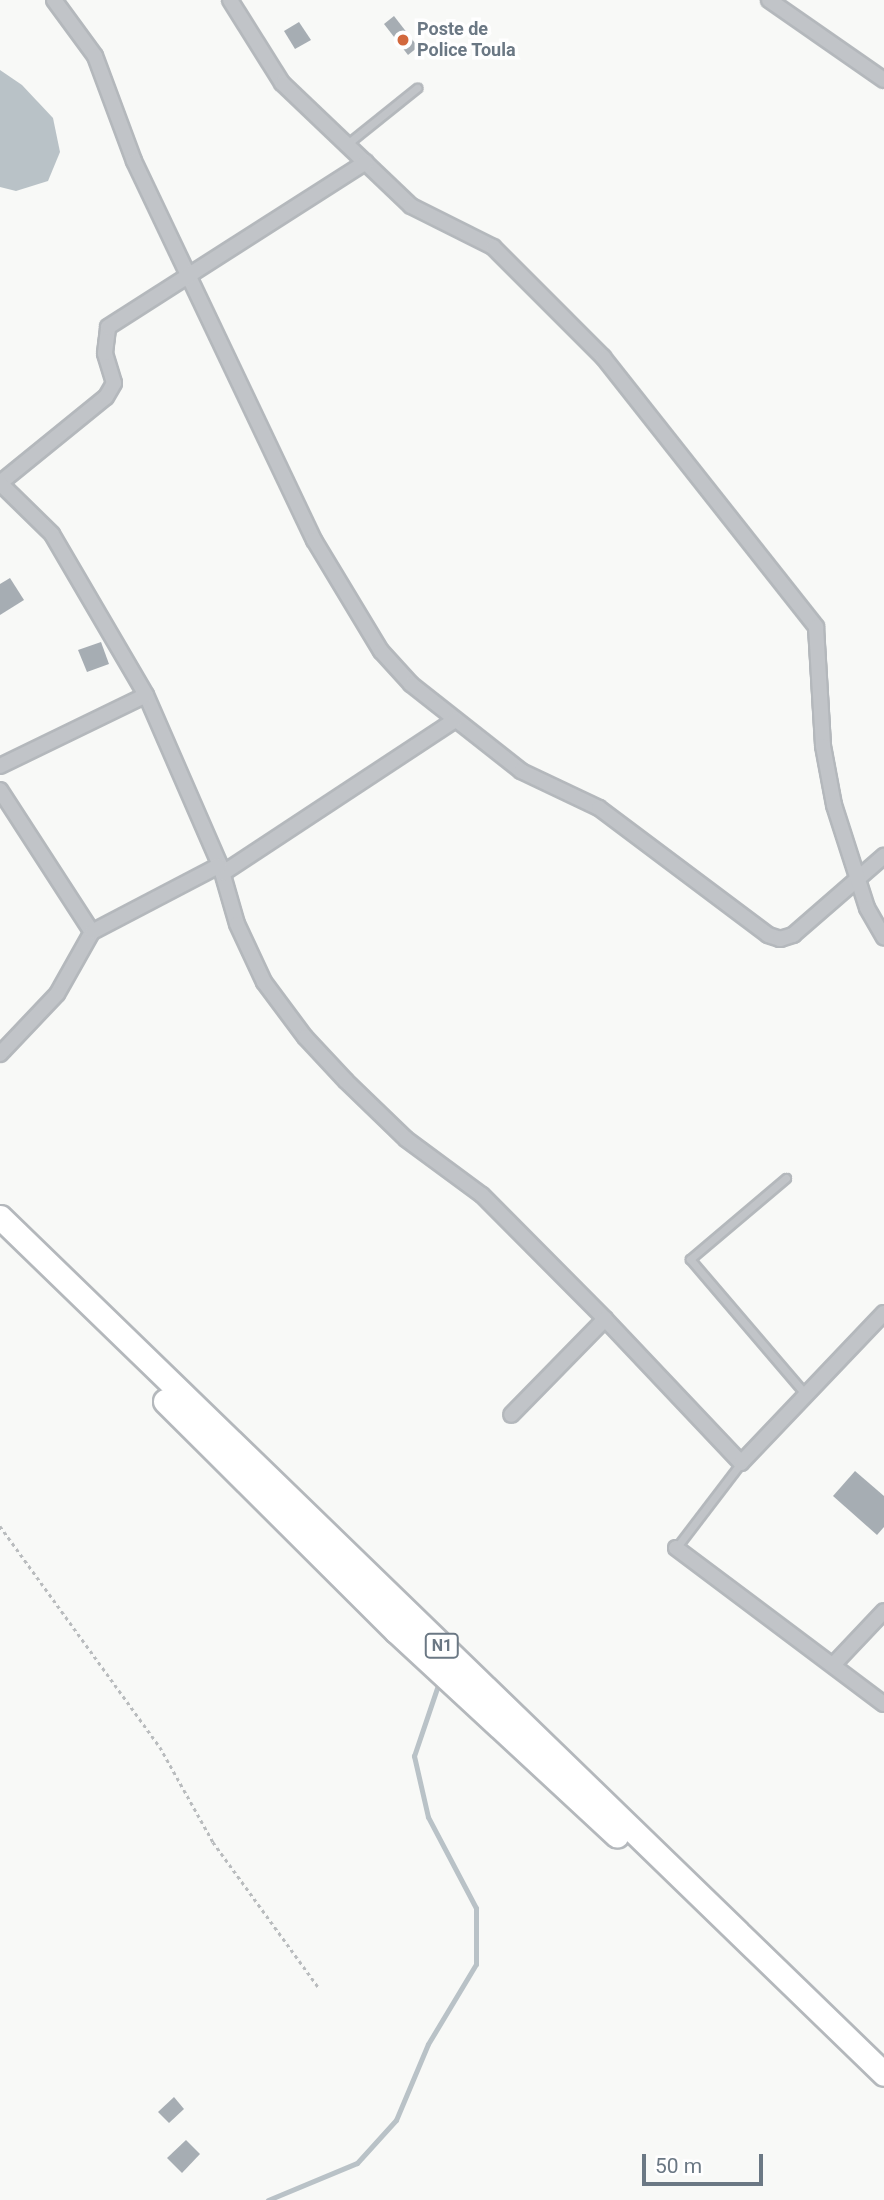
<!DOCTYPE html>
<style>
body{margin:0}
#map{position:relative;width:884px;height:2200px;overflow:hidden;background:#f8f9f7;font-family:Roboto,sans-serif}
div>[style]{position:absolute}
.water>*{inset:0;background:#b9c2c7}
.stream>*{height:5px;margin:-2.5px;padding:0 2.5px;transform-origin:2.5px;border-radius:2.5px;background:#b9c2c7}
.building>*{inset:0;background:#a6adb3}
.path>*{height:2.5px;margin-top:-1.25px;transform-origin:0;background:repeating-linear-gradient(90deg,#b9bcbe 0 3.5px,transparent 0 7px)}
.roads{filter:drop-shadow(2px 0 #b4b8bc) drop-shadow(-2px 0 #b4b8bc) drop-shadow(0 2px #b4b8bc) drop-shadow(0 -2px #b4b8bc)}
.service>*{height:7px;margin:-3.5px;padding:0 3.5px;transform-origin:3.5px;border-radius:3.5px;background:#c1c4c8}
.minor>*{height:14px;margin:-7px;padding:0 7px;transform-origin:7px;border-radius:7px;background:#c1c4c8}
.primary>*{height:23px;margin:-11.5px;padding:0 11.5px;transform-origin:11.5px;border-radius:11.5px;background:#fff}
.dots>*{width:19px;height:19px;translate:-50% -50%;box-sizing:border-box;border:4px solid #fff;border-radius:50%}
span{translate:-50% -50%;white-space:nowrap;text-align:center;line-height:1.15;-webkit-text-stroke:7px #fff;paint-order:stroke}
.shield-label span{padding:2px 5px;background:#fff;border:2px solid;border-radius:5px;-webkit-text-stroke-width:0}
.shield-label{font-size:16px;color:#6b7884;font-weight:700}
.poi-label{font-size:18px;color:#6b7884;font-weight:700}
.left{translate:0 -50%;text-align:left}
.scale{position:absolute;left:642px;top:2154px;width:121px;height:32px;box-sizing:border-box;border:4px solid #6b7884;border-top:0;padding-left:9px;font-size:21px;line-height:24px;white-space:nowrap;color:#6b7884;-webkit-text-stroke:5px #fff;paint-order:stroke}
</style>
<div id="map">
<div class="water">
<div style="clip-path:polygon(0 70px,22px 85px,53px 118px,60px 152px,48px 181px,16px 191px,0 187px)"></div>
</div>
<div class="stream">
<div style="left:268px;top:2200px;width:96px;rotate:-22.6deg"></div>
<div style="left:357px;top:2163px;width:58px;rotate:-47.8deg"></div>
<div style="left:396px;top:2120px;width:82px;rotate:-67.2deg"></div>
<div style="left:428px;top:2044px;width:93px;rotate:-59deg"></div>
<div style="left:476px;top:1964px;width:56px;rotate:-90deg"></div>
<div style="left:476px;top:1908px;width:103px;rotate:-117.8deg"></div>
<div style="left:428px;top:1817px;width:63px;rotate:-102.9deg"></div>
<div style="left:414px;top:1756px;width:78px;rotate:-71.3deg"></div>
</div>
<div class="building">
<div style="clip-path:polygon(394px 16px,418px 47px,408px 55px,384px 24px)"></div>
<div style="clip-path:polygon(299px 22px,311px 40px,295px 49px,284px 31px)"></div>
<div style="clip-path:polygon(10px 578px,24px 600px,0 615px,0 584px)"></div>
<div style="clip-path:polygon(101px 642px,109px 664px,87px 672px,78px 650px)"></div>
<div style="clip-path:polygon(855px 1471px,884px 1496px,884px 1527px,877px 1535px,833px 1496px)"></div>
<div style="clip-path:polygon(174px 2097px,184px 2109px,169px 2123px,158px 2112px)"></div>
<div style="clip-path:polygon(186px 2140px,200px 2154px,182px 2173px,167px 2158px)"></div>
</div>
<div class="path">
<div style="left:0;top:1526px;width:273px;rotate:54.1deg"></div>
<div style="left:160px;top:1747px;width:109px;rotate:60.8deg"></div>
<div style="left:213px;top:1842px;width:180px;rotate:54deg"></div>
</div>
<div class="roads">
<div class="service">
<div style="left:347px;top:144px;width:90px;rotate:-38.7deg"></div>
<div style="left:786px;top:1178px;width:126px;rotate:139.8deg"></div>
<div style="left:690px;top:1259px;width:179px;rotate:49.5deg"></div>
<div style="left:676px;top:1548px;width:107px;rotate:-52.6deg"></div>
</div>
<div class="minor">
<div style="left:54px;top:0;width:69px;rotate:53.8deg"></div>
<div style="left:95px;top:56px;width:112px;rotate:69.6deg"></div>
<div style="left:134px;top:161px;width:420px;rotate:64.6deg"></div>
<div style="left:314px;top:540px;width:130px;rotate:58.9deg"></div>
<div style="left:381px;top:651px;width:45px;rotate:47.7deg"></div>
<div style="left:411px;top:684px;width:140px;rotate:38.3deg"></div>
<div style="left:521px;top:771px;width:86px;rotate:25.4deg"></div>
<div style="left:599px;top:808px;width:211px;rotate:36.9deg"></div>
<div style="left:768px;top:935px;width:13px;rotate:18deg"></div>
<div style="left:780px;top:939px;width:14px;rotate:-17deg"></div>
<div style="left:793px;top:935px;width:121px;rotate:-41deg"></div>
<div style="left:230px;top:0;width:98px;rotate:57.9deg"></div>
<div style="left:282px;top:83px;width:178px;rotate:43.6deg"></div>
<div style="left:411px;top:206px;width:92px;rotate:26.6deg"></div>
<div style="left:493px;top:247px;width:156px;rotate:45deg"></div>
<div style="left:603px;top:357px;width:344px;rotate:51.7deg"></div>
<div style="left:816px;top:627px;width:119px;rotate:86.6deg"></div>
<div style="left:823px;top:746px;width:60px;rotate:79.4deg"></div>
<div style="left:834px;top:805px;width:108px;rotate:72.2deg"></div>
<div style="left:867px;top:908px;width:34px;rotate:60deg"></div>
<div style="left:769px;top:0;width:140px;rotate:34.8deg"></div>
<div style="left:0;top:483px;width:136px;rotate:-39.1deg"></div>
<div style="left:106px;top:397px;width:16px;rotate:-60deg"></div>
<div style="left:114px;top:383px;width:31px;rotate:-107deg"></div>
<div style="left:105px;top:353px;width:26px;rotate:-83deg"></div>
<div style="left:108px;top:327px;width:306px;rotate:-32.6deg"></div>
<div style="left:146px;top:695px;width:185px;rotate:66.5deg"></div>
<div style="left:220px;top:865px;width:61px;rotate:73.9deg"></div>
<div style="left:237px;top:924px;width:64px;rotate:65deg"></div>
<div style="left:264px;top:982px;width:69px;rotate:53.3deg"></div>
<div style="left:305px;top:1037px;width:60px;rotate:47deg"></div>
<div style="left:346px;top:1081px;width:83px;rotate:44deg"></div>
<div style="left:406px;top:1139px;width:94px;rotate:36.4deg"></div>
<div style="left:482px;top:1195px;width:175px;rotate:45.2deg"></div>
<div style="left:605px;top:1319px;width:134px;rotate:134.4deg"></div>
<div style="left:0;top:766px;width:162px;rotate:-25.9deg"></div>
<div style="left:146px;top:695px;width:186px;rotate:-120.3deg"></div>
<div style="left:52px;top:534px;width:73px;rotate:-135.6deg"></div>
<div style="left:0;top:790px;width:169px;rotate:57.1deg"></div>
<div style="left:92px;top:932px;width:71px;rotate:119.4deg"></div>
<div style="left:57px;top:994px;width:83px;rotate:133.5deg"></div>
<div style="left:223px;top:873px;width:278px;rotate:-33.4deg"></div>
<div style="left:92px;top:932px;width:144px;rotate:-27.6deg"></div>
<div style="left:605px;top:1319px;width:198px;rotate:46.6deg"></div>
<div style="left:741px;top:1463px;width:207px;rotate:-46.4deg"></div>
<div style="left:676px;top:1548px;width:260px;rotate:36.9deg"></div>
<div style="left:833px;top:1665px;width:74px;rotate:-46.6deg"></div>
</div>
<div class="primary">
<div style="left:0;top:1217px;width:1231px;rotate:44.11deg"></div>
<div style="left:165px;top:1401px;width:326px;rotate:44.9deg"></div>
<div style="left:396px;top:1631px;width:301px;rotate:42.8deg"></div>
</div>
</div>
<div class="dots">
<div style="left:403px;top:40px;background:#d2683d"></div>
</div>
<div class="shield-label">
<span style="left:442px;top:1646px">N1</span>
</div>
<div class="poi-label">
<span class="left" style="left:417px;top:40px">Poste de<br>Police Toula</span>
</div>
<div class="scale">50 m</div>
</div>
